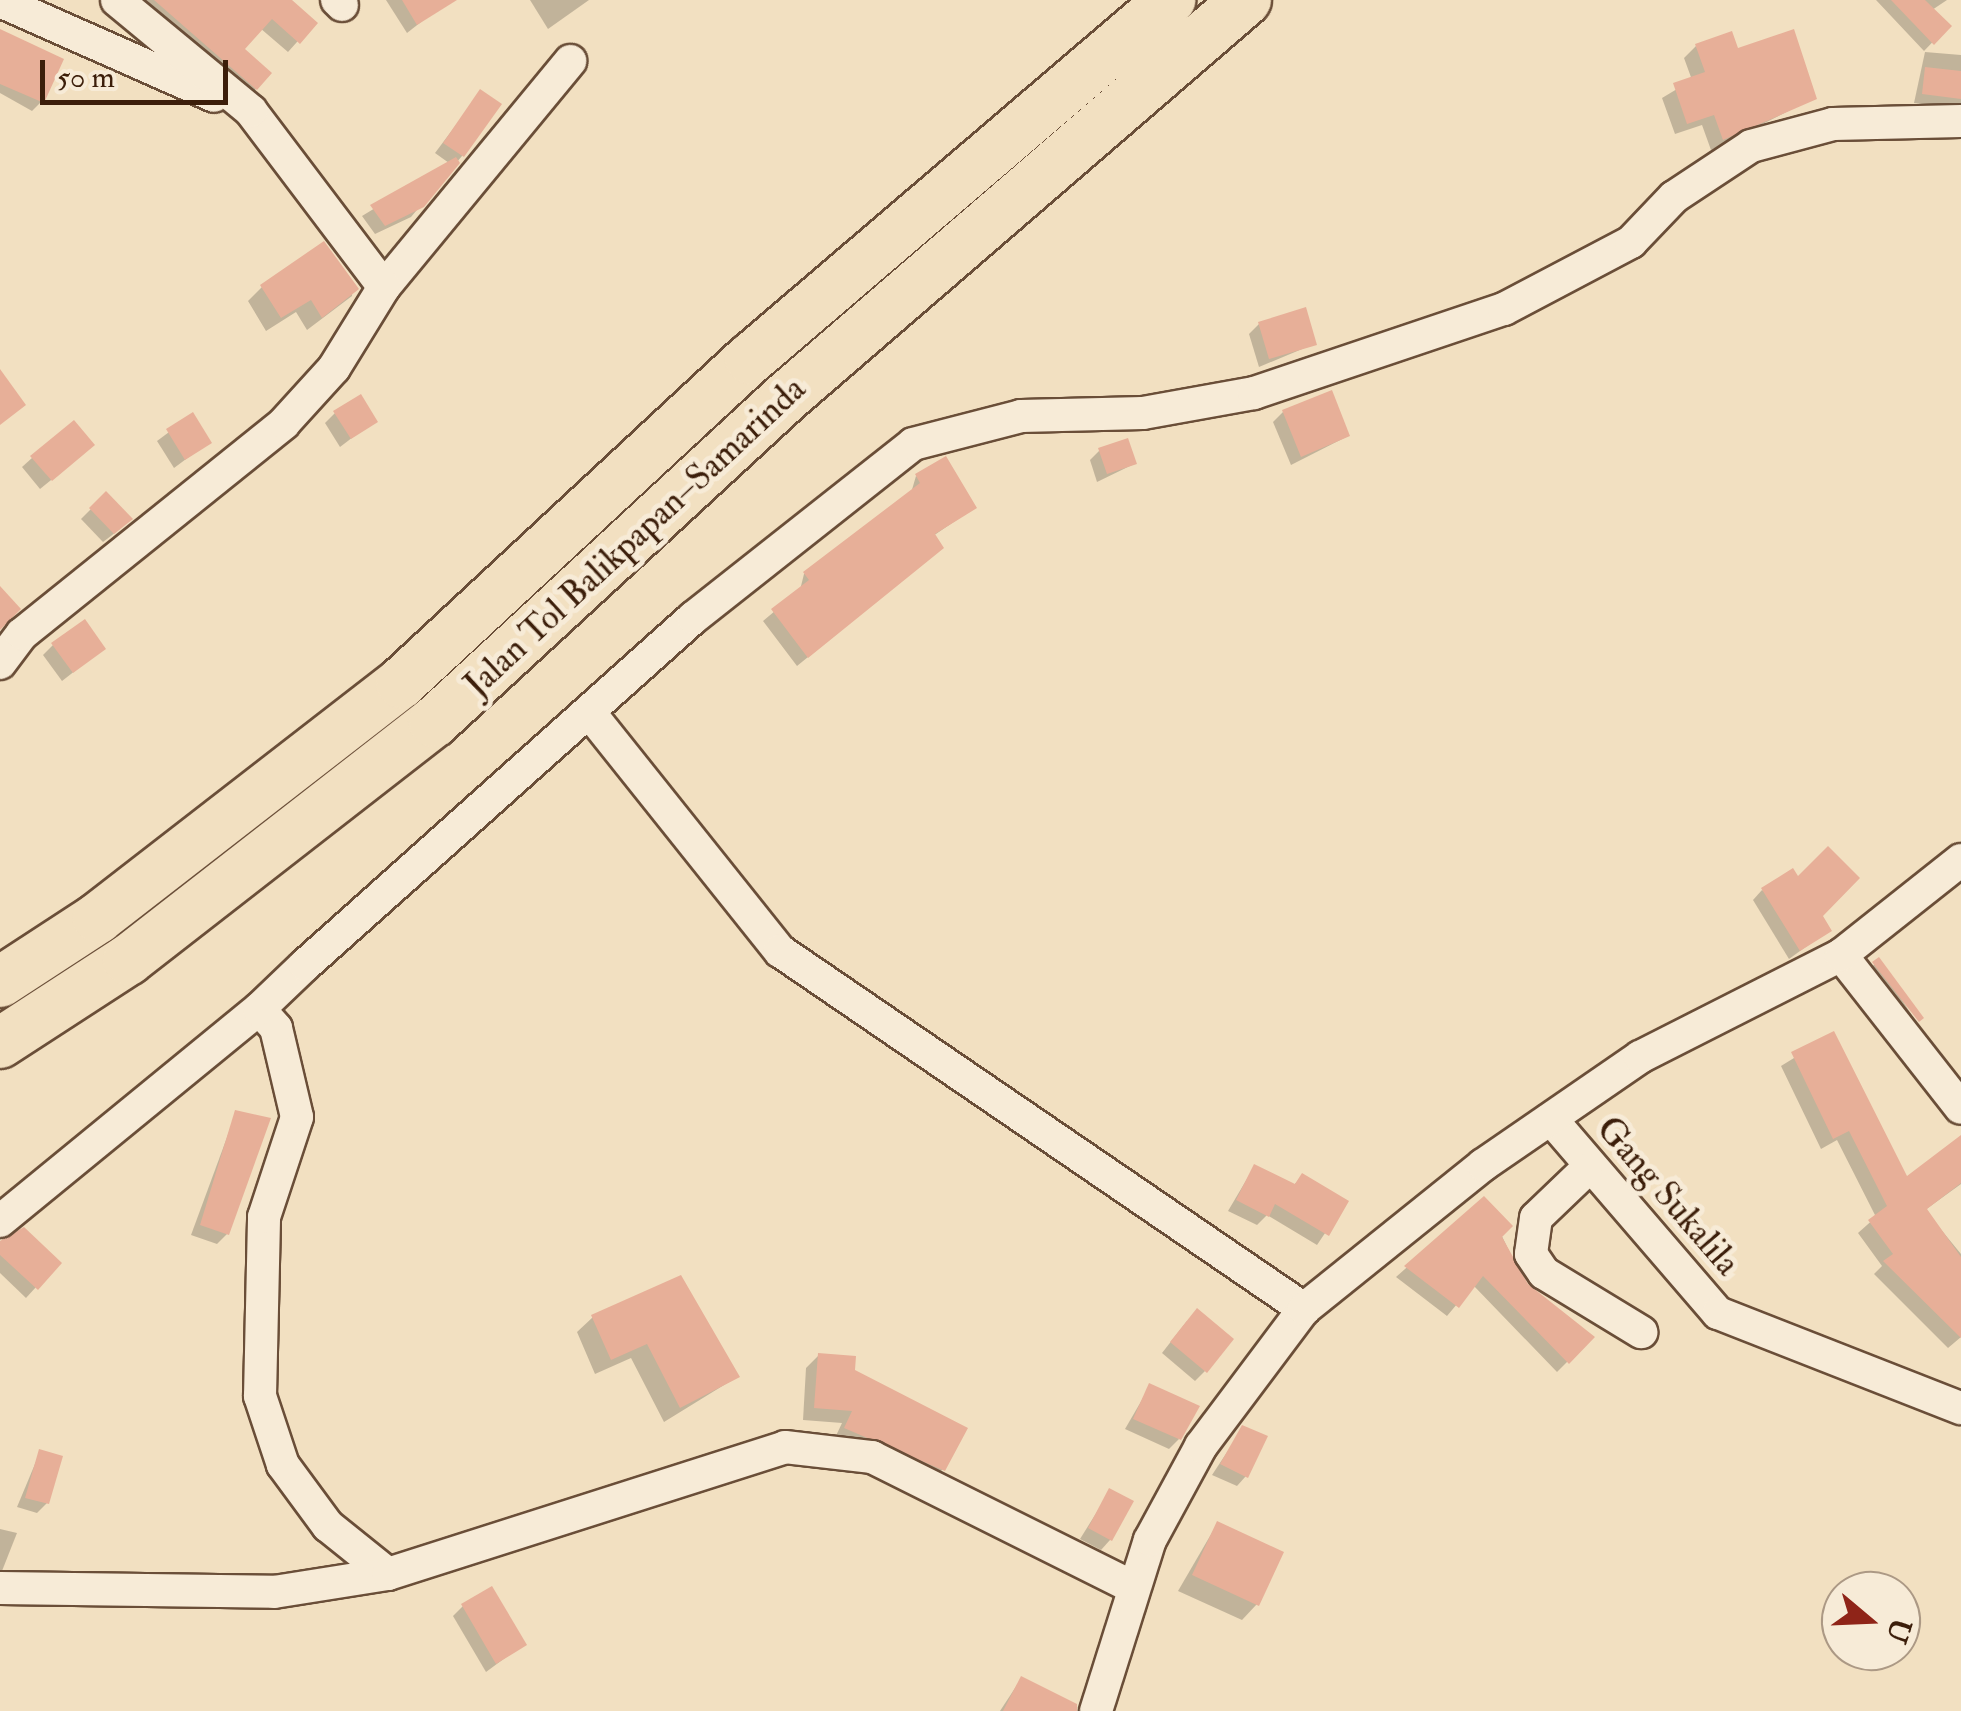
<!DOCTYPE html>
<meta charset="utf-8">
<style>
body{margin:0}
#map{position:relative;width:1961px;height:1711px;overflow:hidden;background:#f2e0c1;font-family:"IM FELL Double Pica",serif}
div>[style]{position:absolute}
.shadow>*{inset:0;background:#0003}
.building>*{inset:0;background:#e7af98}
.roads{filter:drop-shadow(2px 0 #6a4e38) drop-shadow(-2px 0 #6a4e38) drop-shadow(0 2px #6a4e38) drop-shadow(0 -2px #6a4e38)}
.minor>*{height:32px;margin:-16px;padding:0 16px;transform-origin:16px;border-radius:16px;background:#f7ebd7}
.highway>*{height:50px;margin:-25px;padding:0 25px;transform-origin:25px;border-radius:25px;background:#f2e0c1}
span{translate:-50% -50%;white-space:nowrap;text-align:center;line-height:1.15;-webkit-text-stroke:10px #f7ebd7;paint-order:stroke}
.street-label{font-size:35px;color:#3c1e0a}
.north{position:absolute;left:1821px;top:1571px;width:100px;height:100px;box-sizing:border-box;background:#f7ebd7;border:2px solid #ac9985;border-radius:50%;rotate:109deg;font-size:28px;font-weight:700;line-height:40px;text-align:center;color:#3c1e0a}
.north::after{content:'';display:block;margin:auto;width:35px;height:45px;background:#8f2418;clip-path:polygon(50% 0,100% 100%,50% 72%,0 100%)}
.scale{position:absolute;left:40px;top:60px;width:188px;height:45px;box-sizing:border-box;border:5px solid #3c1e0a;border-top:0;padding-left:12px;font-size:30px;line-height:35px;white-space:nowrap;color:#3c1e0a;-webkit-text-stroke:8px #f7ebd7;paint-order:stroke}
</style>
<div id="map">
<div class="shadow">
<div style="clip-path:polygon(128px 0,287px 0,314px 23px,288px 52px,260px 28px,242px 49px,256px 89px,246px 98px)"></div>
<div style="clip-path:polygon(386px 0,429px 0,435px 11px,407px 33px)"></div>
<div style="clip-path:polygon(530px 0,589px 0,548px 29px)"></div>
<div style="clip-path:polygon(1876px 0,1947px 0,1932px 10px,1948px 26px,1924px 51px)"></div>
<div style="clip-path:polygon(0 32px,42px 101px,32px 111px,0 93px)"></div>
<div style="clip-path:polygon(1696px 46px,1736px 51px,1814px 98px,1711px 150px,1702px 125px,1675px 134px,1662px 98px,1692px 80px,1684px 58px)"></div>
<div style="clip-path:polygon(1925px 52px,1961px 55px,1961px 109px,1914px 103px)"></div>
<div style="clip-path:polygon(480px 93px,498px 105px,462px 156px,411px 217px,375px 234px,362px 216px,449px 163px,435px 153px)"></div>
<div style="clip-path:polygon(353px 283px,352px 296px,307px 330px,296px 312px,266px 331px,248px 301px,262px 287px)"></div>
<div style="clip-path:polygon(1259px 324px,1314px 344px,1259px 367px,1249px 334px)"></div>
<div style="clip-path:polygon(1283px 412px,1348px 436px,1291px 465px,1273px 422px)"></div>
<div style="clip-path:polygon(335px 413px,374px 421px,340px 447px,325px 423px)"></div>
<div style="clip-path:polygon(192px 415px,209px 442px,174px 468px,157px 441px)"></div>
<div style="clip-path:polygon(1100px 450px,1134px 464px,1097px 482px,1090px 460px)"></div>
<div style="clip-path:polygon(82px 455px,40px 489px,22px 467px,32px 458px)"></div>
<div style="clip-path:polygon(916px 476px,974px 508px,933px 536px,931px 557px,797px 666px,763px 621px,800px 590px,804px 574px,911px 493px)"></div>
<div style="clip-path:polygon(106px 494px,120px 529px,103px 542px,81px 519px)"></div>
<div style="clip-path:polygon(53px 645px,103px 649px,62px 681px,43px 655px)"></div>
<div style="clip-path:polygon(1762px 890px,1829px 930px,1789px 959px,1753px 900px)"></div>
<div style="clip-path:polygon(1878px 961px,1916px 1022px,1908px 1030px,1864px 974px)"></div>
<div style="clip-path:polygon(1833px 1034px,1906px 1180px,1961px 1139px,1961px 1184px,1925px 1210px,1961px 1254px,1961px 1337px,1948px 1348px,1874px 1274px,1882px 1266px,1858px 1233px,1876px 1217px,1837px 1140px,1821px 1149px,1781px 1066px)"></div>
<div style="clip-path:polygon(236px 1113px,227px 1234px,217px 1244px,191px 1235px)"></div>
<div style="clip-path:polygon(1254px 1167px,1293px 1186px,1302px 1176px,1346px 1202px,1317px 1245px,1267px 1215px,1257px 1225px,1228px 1211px)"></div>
<div style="clip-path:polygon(1484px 1199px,1526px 1286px,1592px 1337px,1557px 1372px,1473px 1285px,1447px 1316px,1396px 1277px)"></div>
<div style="clip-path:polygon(0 1244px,58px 1263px,26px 1298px,0 1273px)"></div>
<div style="clip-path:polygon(593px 1317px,737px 1377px,664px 1422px,631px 1358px,595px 1374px,577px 1332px)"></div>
<div style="clip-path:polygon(1187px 1321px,1205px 1371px,1195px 1381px,1162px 1353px)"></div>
<div style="clip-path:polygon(819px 1355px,852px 1372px,943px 1469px,930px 1482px,834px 1440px,842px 1423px,803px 1420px,806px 1368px)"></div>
<div style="clip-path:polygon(1150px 1386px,1179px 1439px,1169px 1449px,1125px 1429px)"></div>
<div style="clip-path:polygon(1243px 1428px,1246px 1476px,1237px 1486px,1212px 1475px)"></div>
<div style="clip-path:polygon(40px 1452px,47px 1503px,37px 1513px,17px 1507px)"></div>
<div style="clip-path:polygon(1110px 1491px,1110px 1540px,1101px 1550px,1080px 1539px)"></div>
<div style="clip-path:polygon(1217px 1524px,1257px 1604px,1242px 1620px,1178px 1591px)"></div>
<div style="clip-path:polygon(0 1529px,17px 1533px,0 1576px)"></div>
<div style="clip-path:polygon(463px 1606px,524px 1644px,486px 1672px,453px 1616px)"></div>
<div style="clip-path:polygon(1021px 1679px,1071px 1711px,1000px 1711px)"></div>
</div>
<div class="building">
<div style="clip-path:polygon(154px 0,292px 0,318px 23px,300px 44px,272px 19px,245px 49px,272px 73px,257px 90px)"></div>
<div style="clip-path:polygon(402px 0,457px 0,417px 25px)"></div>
<div style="clip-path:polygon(1891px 0,1925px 0,1952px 26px,1934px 45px)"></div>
<div style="clip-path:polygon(0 29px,64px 59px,44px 103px,0 84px)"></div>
<div style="clip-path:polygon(1794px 29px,1817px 99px,1723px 140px,1714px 115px,1687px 124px,1673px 83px,1705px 72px,1695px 44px,1732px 31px,1738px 48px)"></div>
<div style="clip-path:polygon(1925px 67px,1961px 71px,1961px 99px,1922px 94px)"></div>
<div style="clip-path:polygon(480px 89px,502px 104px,464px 157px,443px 143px)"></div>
<div style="clip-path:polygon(456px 157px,460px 163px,424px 207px,385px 226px,370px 205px)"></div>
<div style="clip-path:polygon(324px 241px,359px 289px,322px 318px,311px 300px,281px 318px,260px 285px)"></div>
<div style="clip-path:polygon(1306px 307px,1317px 345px,1269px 359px,1258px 322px)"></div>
<div style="clip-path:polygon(0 369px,26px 405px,0 425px)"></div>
<div style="clip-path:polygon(1332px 390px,1350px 436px,1301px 457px,1282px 410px)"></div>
<div style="clip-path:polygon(361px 394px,378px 422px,351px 439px,333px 411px)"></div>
<div style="clip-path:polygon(193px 412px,212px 443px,185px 460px,166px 429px)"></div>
<div style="clip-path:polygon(74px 420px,95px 445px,52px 481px,30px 456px)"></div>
<div style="clip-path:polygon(1128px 438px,1137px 464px,1107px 474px,1098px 448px)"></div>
<div style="clip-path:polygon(946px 456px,977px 508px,935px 534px,944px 548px,808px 658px,771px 609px,809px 580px,803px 572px,920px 483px,915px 474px)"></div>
<div style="clip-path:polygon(106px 491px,133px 519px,114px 534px,89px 508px)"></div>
<div style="clip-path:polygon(0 586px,21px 609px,0 630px)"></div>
<div style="clip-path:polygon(85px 619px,106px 649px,73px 673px,51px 643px)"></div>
<div style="clip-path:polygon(1828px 846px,1860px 878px,1823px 916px,1832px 931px,1800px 951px,1761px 888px,1793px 868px,1798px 876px)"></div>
<div style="clip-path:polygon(1879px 957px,1924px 1018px,1919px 1022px,1872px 962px)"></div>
<div style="clip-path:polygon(1834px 1031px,1907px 1176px,1961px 1135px,1961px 1183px,1927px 1209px,1961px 1257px,1961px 1338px,1883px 1261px,1893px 1254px,1868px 1220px,1887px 1206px,1849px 1131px,1833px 1139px,1791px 1052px)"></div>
<div style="clip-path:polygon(235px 1110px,271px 1118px,229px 1235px,200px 1225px)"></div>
<div style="clip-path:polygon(1254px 1164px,1295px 1184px,1302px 1173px,1349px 1201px,1329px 1236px,1275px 1204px,1269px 1217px,1236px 1200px)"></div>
<div style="clip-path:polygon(1484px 1196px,1513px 1226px,1502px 1237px,1528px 1284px,1595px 1337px,1569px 1364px,1483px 1276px,1459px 1308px,1404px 1266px)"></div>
<div style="clip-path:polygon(24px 1227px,62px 1263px,38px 1290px,0 1255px,0 1241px)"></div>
<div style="clip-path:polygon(681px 1275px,740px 1377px,680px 1408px,647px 1344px,611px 1360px,591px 1315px)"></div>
<div style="clip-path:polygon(1197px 1308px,1234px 1339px,1207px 1373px,1170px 1342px)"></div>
<div style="clip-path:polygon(818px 1353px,856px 1356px,855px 1370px,968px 1428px,945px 1471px,844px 1428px,852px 1411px,814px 1408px)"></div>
<div style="clip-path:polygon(1149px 1383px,1200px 1406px,1181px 1440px,1133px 1419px)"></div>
<div style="clip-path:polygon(1242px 1425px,1268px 1436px,1248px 1478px,1220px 1464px)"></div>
<div style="clip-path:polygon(39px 1449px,63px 1456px,49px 1504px,25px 1498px)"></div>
<div style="clip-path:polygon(1109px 1488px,1134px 1501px,1112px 1541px,1088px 1528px)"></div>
<div style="clip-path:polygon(1217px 1521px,1284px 1552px,1259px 1606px,1192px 1575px)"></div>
<div style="clip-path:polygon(492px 1586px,527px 1645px,496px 1664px,461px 1604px)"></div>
<div style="clip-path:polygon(1021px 1676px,1077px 1704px,1077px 1711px,1003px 1711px)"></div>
</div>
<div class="roads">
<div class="minor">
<div style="left:337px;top:0;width:7px;rotate:45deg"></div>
<div style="left:0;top:1px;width:234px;rotate:23.9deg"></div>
<div style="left:384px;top:287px;width:293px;rotate:-50.5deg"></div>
<div style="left:0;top:663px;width:36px;rotate:-53deg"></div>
<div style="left:22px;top:634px;width:336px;rotate:-38.8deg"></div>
<div style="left:284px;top:423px;width:74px;rotate:-47.7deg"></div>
<div style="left:334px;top:368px;width:95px;rotate:-58.3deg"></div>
<div style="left:384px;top:287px;width:221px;rotate:-127.1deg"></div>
<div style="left:251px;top:111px;width:174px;rotate:-140.4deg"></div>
<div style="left:593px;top:717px;width:300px;rotate:51.4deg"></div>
<div style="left:780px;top:951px;width:635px;rotate:34.34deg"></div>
<div style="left:1841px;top:955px;width:194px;rotate:51.9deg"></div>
<div style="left:1551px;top:1119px;width:256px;rotate:49.3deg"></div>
<div style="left:1718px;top:1313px;width:261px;rotate:21.4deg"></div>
<div style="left:1586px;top:1170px;width:69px;rotate:136.2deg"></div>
<div style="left:1536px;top:1218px;width:36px;rotate:98deg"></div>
<div style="left:1531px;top:1254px;width:23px;rotate:56deg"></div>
<div style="left:1544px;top:1273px;width:114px;rotate:31.3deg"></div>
<div style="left:0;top:1221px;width:335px;rotate:-39.3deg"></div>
<div style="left:388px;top:1574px;width:77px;rotate:-141.3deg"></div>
<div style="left:328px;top:1526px;width:76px;rotate:-126.4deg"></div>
<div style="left:283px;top:1465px;width:73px;rotate:-108.4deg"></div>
<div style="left:260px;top:1396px;width:179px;rotate:-88.7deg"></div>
<div style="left:264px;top:1217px;width:105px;rotate:-71.7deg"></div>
<div style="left:297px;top:1117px;width:91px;rotate:-103.3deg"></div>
<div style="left:276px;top:1028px;width:25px;rotate:-132deg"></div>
<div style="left:259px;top:1009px;width:64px;rotate:-43.7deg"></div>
<div style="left:305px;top:965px;width:521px;rotate:-41.81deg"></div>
<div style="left:693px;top:618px;width:280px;rotate:-38.3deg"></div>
<div style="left:913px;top:444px;width:112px;rotate:-14.5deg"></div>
<div style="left:1021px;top:416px;width:122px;rotate:-1.4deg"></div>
<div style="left:1143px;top:413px;width:113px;rotate:-10.2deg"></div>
<div style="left:1254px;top:393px;width:264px;rotate:-18.6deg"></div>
<div style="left:1504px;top:309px;width:144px;rotate:-27.8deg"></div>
<div style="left:1631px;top:242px;width:62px;rotate:-46.3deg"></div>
<div style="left:1674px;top:197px;width:92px;rotate:-33.5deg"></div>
<div style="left:1751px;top:146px;width:85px;rotate:-15deg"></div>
<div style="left:1833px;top:124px;width:128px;rotate:-1.3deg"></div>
<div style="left:0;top:1588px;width:274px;rotate:0.8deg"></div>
<div style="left:274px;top:1592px;width:115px;rotate:-9deg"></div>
<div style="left:388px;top:1574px;width:417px;rotate:-17.7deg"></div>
<div style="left:785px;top:1447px;width:88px;rotate:6.6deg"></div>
<div style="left:872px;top:1457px;width:287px;rotate:26.5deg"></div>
<div style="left:1096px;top:1711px;width:179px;rotate:-72.5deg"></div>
<div style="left:1150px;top:1540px;width:107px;rotate:-61.5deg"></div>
<div style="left:1201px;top:1446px;width:171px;rotate:-53.1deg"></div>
<div style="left:1304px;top:1309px;width:230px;rotate:-38.8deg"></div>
<div style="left:1483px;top:1165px;width:191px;rotate:-34.5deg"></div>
<div style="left:1640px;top:1057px;width:225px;rotate:-26.9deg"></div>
<div style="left:1841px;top:955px;width:153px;rotate:-38.4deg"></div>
</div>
<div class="highway">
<div style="left:0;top:982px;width:117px;rotate:-33.1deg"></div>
<div style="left:98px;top:918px;width:383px;rotate:-37.8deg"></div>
<div style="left:401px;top:683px;width:476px;rotate:-42.9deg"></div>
<div style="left:750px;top:359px;width:553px;rotate:-40.52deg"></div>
<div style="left:0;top:1043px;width:153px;rotate:-33deg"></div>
<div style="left:128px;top:960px;width:388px;rotate:-37.9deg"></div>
<div style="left:434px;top:722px;width:478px;rotate:-42.7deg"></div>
<div style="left:785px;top:398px;width:609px;rotate:-40.81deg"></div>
</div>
</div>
<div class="street-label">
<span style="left:635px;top:537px;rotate:-43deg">Jalan Tol Balikpapan–Samarinda</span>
<span style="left:1668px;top:1196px;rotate:49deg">Gang Sukalila</span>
</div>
<div class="north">U</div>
<div class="scale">50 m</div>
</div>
